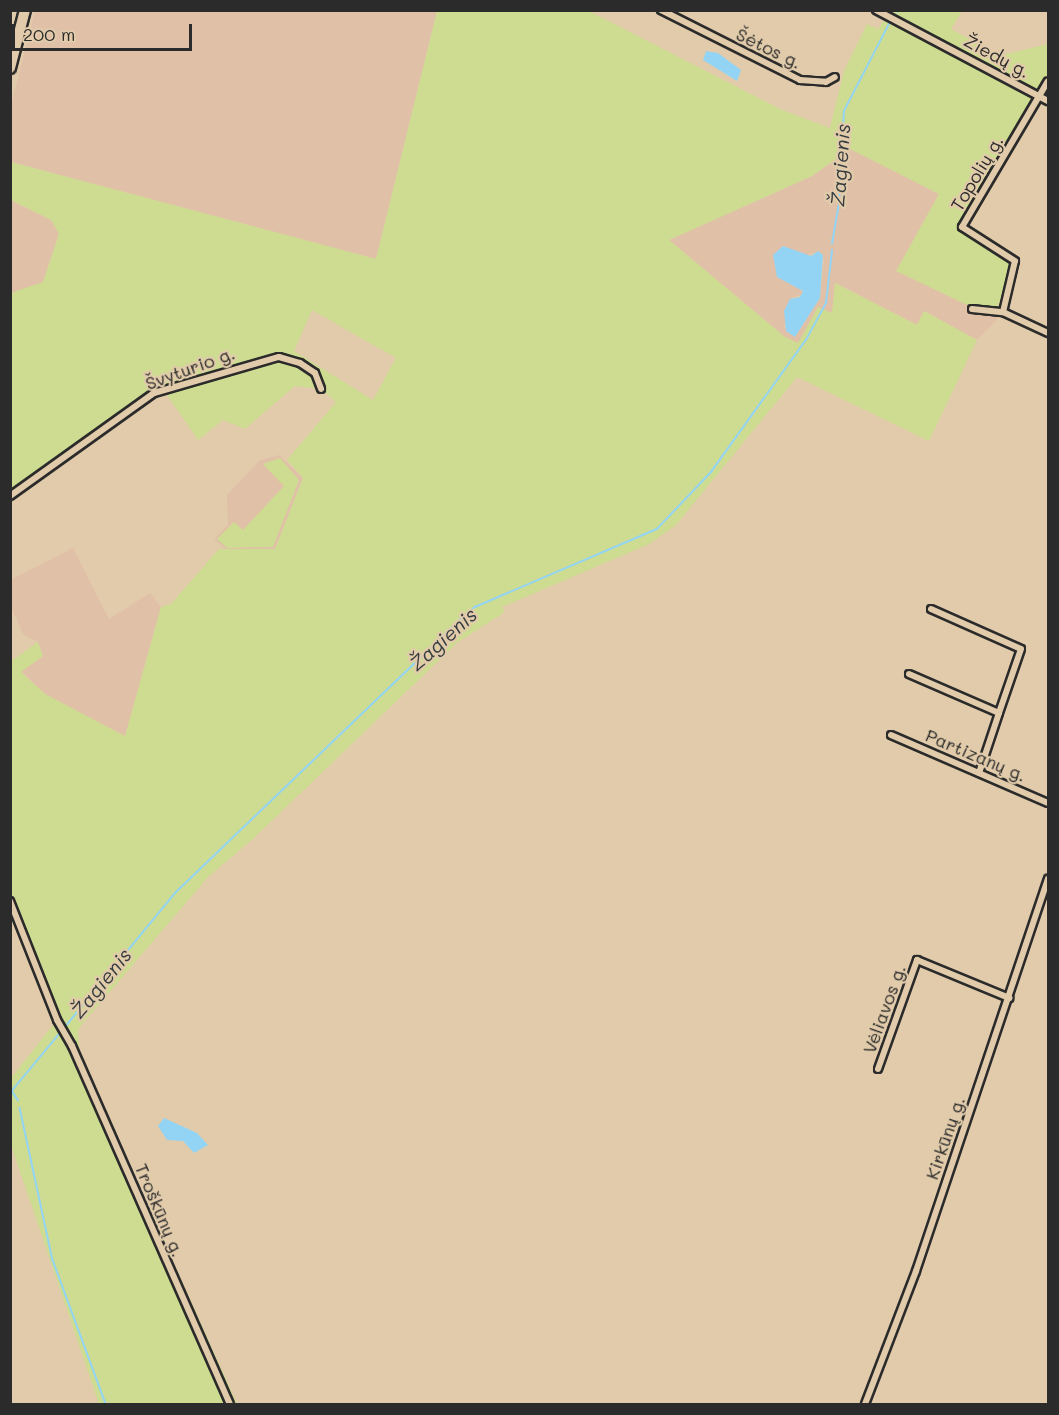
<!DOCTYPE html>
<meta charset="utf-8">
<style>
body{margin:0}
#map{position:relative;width:1059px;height:1415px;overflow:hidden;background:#e1cbaa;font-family:Mali,sans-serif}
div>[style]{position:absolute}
.built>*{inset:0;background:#e1c0a8}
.green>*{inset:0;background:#cddc90}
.water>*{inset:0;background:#93d4f5}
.stream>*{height:1.5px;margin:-0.75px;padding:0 0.75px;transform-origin:0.75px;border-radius:0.75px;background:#93d4f5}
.roads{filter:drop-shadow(2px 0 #2b2b2b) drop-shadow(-2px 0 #2b2b2b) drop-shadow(0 2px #2b2b2b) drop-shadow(0 -2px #2b2b2b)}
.street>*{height:6px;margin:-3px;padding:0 3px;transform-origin:3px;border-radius:3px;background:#e1cbaa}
.highway>*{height:10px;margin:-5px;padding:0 5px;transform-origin:5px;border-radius:5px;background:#e1cbaa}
span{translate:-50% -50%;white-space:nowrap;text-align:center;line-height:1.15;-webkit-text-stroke:4.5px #e1cbaa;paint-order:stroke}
.street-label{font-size:18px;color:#2b2b2b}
.water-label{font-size:20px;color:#353c3f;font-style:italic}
.frame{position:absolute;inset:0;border:12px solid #2b2b2b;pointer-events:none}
.scale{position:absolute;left:12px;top:24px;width:180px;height:27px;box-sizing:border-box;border:3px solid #2b2b2b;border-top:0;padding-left:8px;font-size:18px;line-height:21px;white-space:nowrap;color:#2b2b2b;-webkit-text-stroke:4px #e1cbaa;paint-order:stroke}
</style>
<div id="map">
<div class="built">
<div style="clip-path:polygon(35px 11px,437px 11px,376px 259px,11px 162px,11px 106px)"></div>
<div style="clip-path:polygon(evenodd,850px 148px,939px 194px,897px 271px,975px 306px,1003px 313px,977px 340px,924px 311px,917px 325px,836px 283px,832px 314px,818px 307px,799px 344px,785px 337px,669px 240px,812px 176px,850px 148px,816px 252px,824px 259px,820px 298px,795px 337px,784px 326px,793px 297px,803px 294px,799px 286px,807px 255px,816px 252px)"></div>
<div style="clip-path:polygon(10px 200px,52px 220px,59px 234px,43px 282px,11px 293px)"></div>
<div style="clip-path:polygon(279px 455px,303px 478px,275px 549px,225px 549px,214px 539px,228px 525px,227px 495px,259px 461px)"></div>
<div style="clip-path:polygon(73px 548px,109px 619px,150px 593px,161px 607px,125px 737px,45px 694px,21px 671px,38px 642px,23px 634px,11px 607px,10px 580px)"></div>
</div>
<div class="green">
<div style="clip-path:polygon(evenodd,437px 11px,589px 11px,782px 110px,830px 128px,844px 71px,867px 24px,878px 29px,891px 11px,962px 11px,951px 29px,999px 56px,1048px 44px,1048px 78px,957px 228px,1010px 261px,1012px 272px,996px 310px,965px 304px,896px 271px,939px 194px,850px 149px,812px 176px,669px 240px,785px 337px,798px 343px,818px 307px,832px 313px,835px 283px,917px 325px,924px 311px,977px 340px,929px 441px,797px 377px,676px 525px,649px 544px,502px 607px,505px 612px,458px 642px,255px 837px,208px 877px,83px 1023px,78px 1031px,80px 1054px,237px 1404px,99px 1404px,11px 1145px,11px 1078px,57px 1020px,11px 893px,10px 662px,38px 642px,43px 656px,21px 672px,45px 694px,125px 736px,161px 607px,171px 604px,219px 549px,275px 549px,303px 478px,287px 460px,336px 402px,321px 389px,295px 386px,245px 429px,223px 420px,198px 440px,167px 395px,160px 391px,110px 424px,112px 417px,11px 491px,11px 293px,43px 282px,59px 234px,51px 220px,11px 200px,11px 162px,376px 259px,437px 11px,312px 310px,396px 358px,373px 400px,294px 351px,312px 310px)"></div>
<div style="clip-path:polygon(280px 458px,299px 480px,273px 547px,227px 548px,217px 539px,234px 522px,243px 530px,284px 486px,263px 464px)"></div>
</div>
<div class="water">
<div style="clip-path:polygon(706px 51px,718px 53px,741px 70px,737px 81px,703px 60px)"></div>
<div style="clip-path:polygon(783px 246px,811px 256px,818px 251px,823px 255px,820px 298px,795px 337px,786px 331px,784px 311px,790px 299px,800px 297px,803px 291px,777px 277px,773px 255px)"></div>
<div style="clip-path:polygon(164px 1118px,197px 1133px,208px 1145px,194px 1153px,183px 1141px,167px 1140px,158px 1126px)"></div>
</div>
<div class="stream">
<div style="left:897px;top:12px;width:2px;rotate:-63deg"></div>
<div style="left:832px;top:244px;width:42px;rotate:-80.3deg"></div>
<div style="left:839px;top:203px;width:92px;rotate:-86.9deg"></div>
<div style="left:844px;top:111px;width:98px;rotate:-62.7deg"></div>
<div style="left:65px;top:1027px;width:173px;rotate:-50.6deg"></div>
<div style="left:175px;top:893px;width:399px;rotate:-43.8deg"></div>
<div style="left:463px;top:617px;width:16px;rotate:-40deg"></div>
<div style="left:475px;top:607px;width:198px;rotate:-23.2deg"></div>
<div style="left:657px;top:529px;width:79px;rotate:-46.5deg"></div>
<div style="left:711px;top:472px;width:163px;rotate:-54.3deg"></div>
<div style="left:806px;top:340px;width:42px;rotate:-61.6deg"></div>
<div style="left:826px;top:303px;width:53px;rotate:-83.5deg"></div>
<div style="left:12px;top:1091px;width:11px;rotate:56deg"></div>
<div style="left:10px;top:1093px;width:78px;rotate:-50.2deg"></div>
<div style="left:20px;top:1108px;width:156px;rotate:77.8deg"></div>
<div style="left:53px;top:1260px;width:153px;rotate:69.8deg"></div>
</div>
<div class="roads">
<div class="street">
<div style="left:661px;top:10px;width:156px;rotate:26.7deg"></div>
<div style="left:800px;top:80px;width:26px;rotate:4deg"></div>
<div style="left:826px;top:82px;width:10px;rotate:-29deg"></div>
<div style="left:876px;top:10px;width:195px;rotate:27.9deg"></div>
<div style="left:972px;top:309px;width:31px;rotate:6deg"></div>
<div style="left:1003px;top:312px;width:50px;rotate:25deg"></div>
<div style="left:1003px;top:312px;width:52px;rotate:-76.8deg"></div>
<div style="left:1015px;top:261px;width:63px;rotate:-147.3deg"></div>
<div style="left:962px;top:227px;width:169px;rotate:-59.5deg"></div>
<div style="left:10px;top:496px;width:177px;rotate:-35.6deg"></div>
<div style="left:154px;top:393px;width:130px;rotate:-16.1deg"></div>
<div style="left:279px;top:357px;width:22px;rotate:16deg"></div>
<div style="left:300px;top:363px;width:18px;rotate:34deg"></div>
<div style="left:315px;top:373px;width:17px;rotate:69deg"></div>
<div style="left:931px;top:609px;width:98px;rotate:24deg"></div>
<div style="left:1021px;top:649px;width:68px;rotate:109deg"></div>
<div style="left:909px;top:674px;width:98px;rotate:23.4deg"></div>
<div style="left:999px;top:713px;width:63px;rotate:108.4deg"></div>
<div style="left:891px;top:735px;width:171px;rotate:23.4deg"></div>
<div style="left:10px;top:901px;width:128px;rotate:68.4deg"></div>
<div style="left:57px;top:1020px;width:30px;rotate:60deg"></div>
<div style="left:72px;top:1046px;width:391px;rotate:66.2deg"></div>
<div style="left:878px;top:1069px;width:116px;rotate:-70.3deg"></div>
<div style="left:917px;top:960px;width:100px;rotate:22.4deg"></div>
<div style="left:865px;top:1404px;width:142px;rotate:-69deg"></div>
<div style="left:916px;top:1271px;width:414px;rotate:-71.4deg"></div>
</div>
<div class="highway">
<div style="left:10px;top:68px;width:60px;rotate:-75.5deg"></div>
</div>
</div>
<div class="street-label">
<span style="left:769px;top:48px;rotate:26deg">Šėtos g.</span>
<span style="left:997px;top:56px;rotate:28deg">Žiedų g.</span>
<span style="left:977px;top:173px;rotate:-59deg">Topolių g.</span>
<span style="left:190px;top:368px;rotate:-20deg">Švyturio g.</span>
<span style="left:976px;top:755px;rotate:23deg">Partizanų g.</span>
<span style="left:884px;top:1009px;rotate:-70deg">Vėliavos g.</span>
<span style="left:945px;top:1138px;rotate:-71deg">Kirkūnų g.</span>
<span style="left:160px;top:1210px;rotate:67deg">Troškūnų g.</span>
</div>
<div class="water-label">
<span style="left:840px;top:165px;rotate:-86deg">Žagienis</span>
<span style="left:443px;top:639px;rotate:-42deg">Žagienis</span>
<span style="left:101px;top:983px;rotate:-51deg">Žagienis</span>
</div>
<div class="frame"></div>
<div class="scale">200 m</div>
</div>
